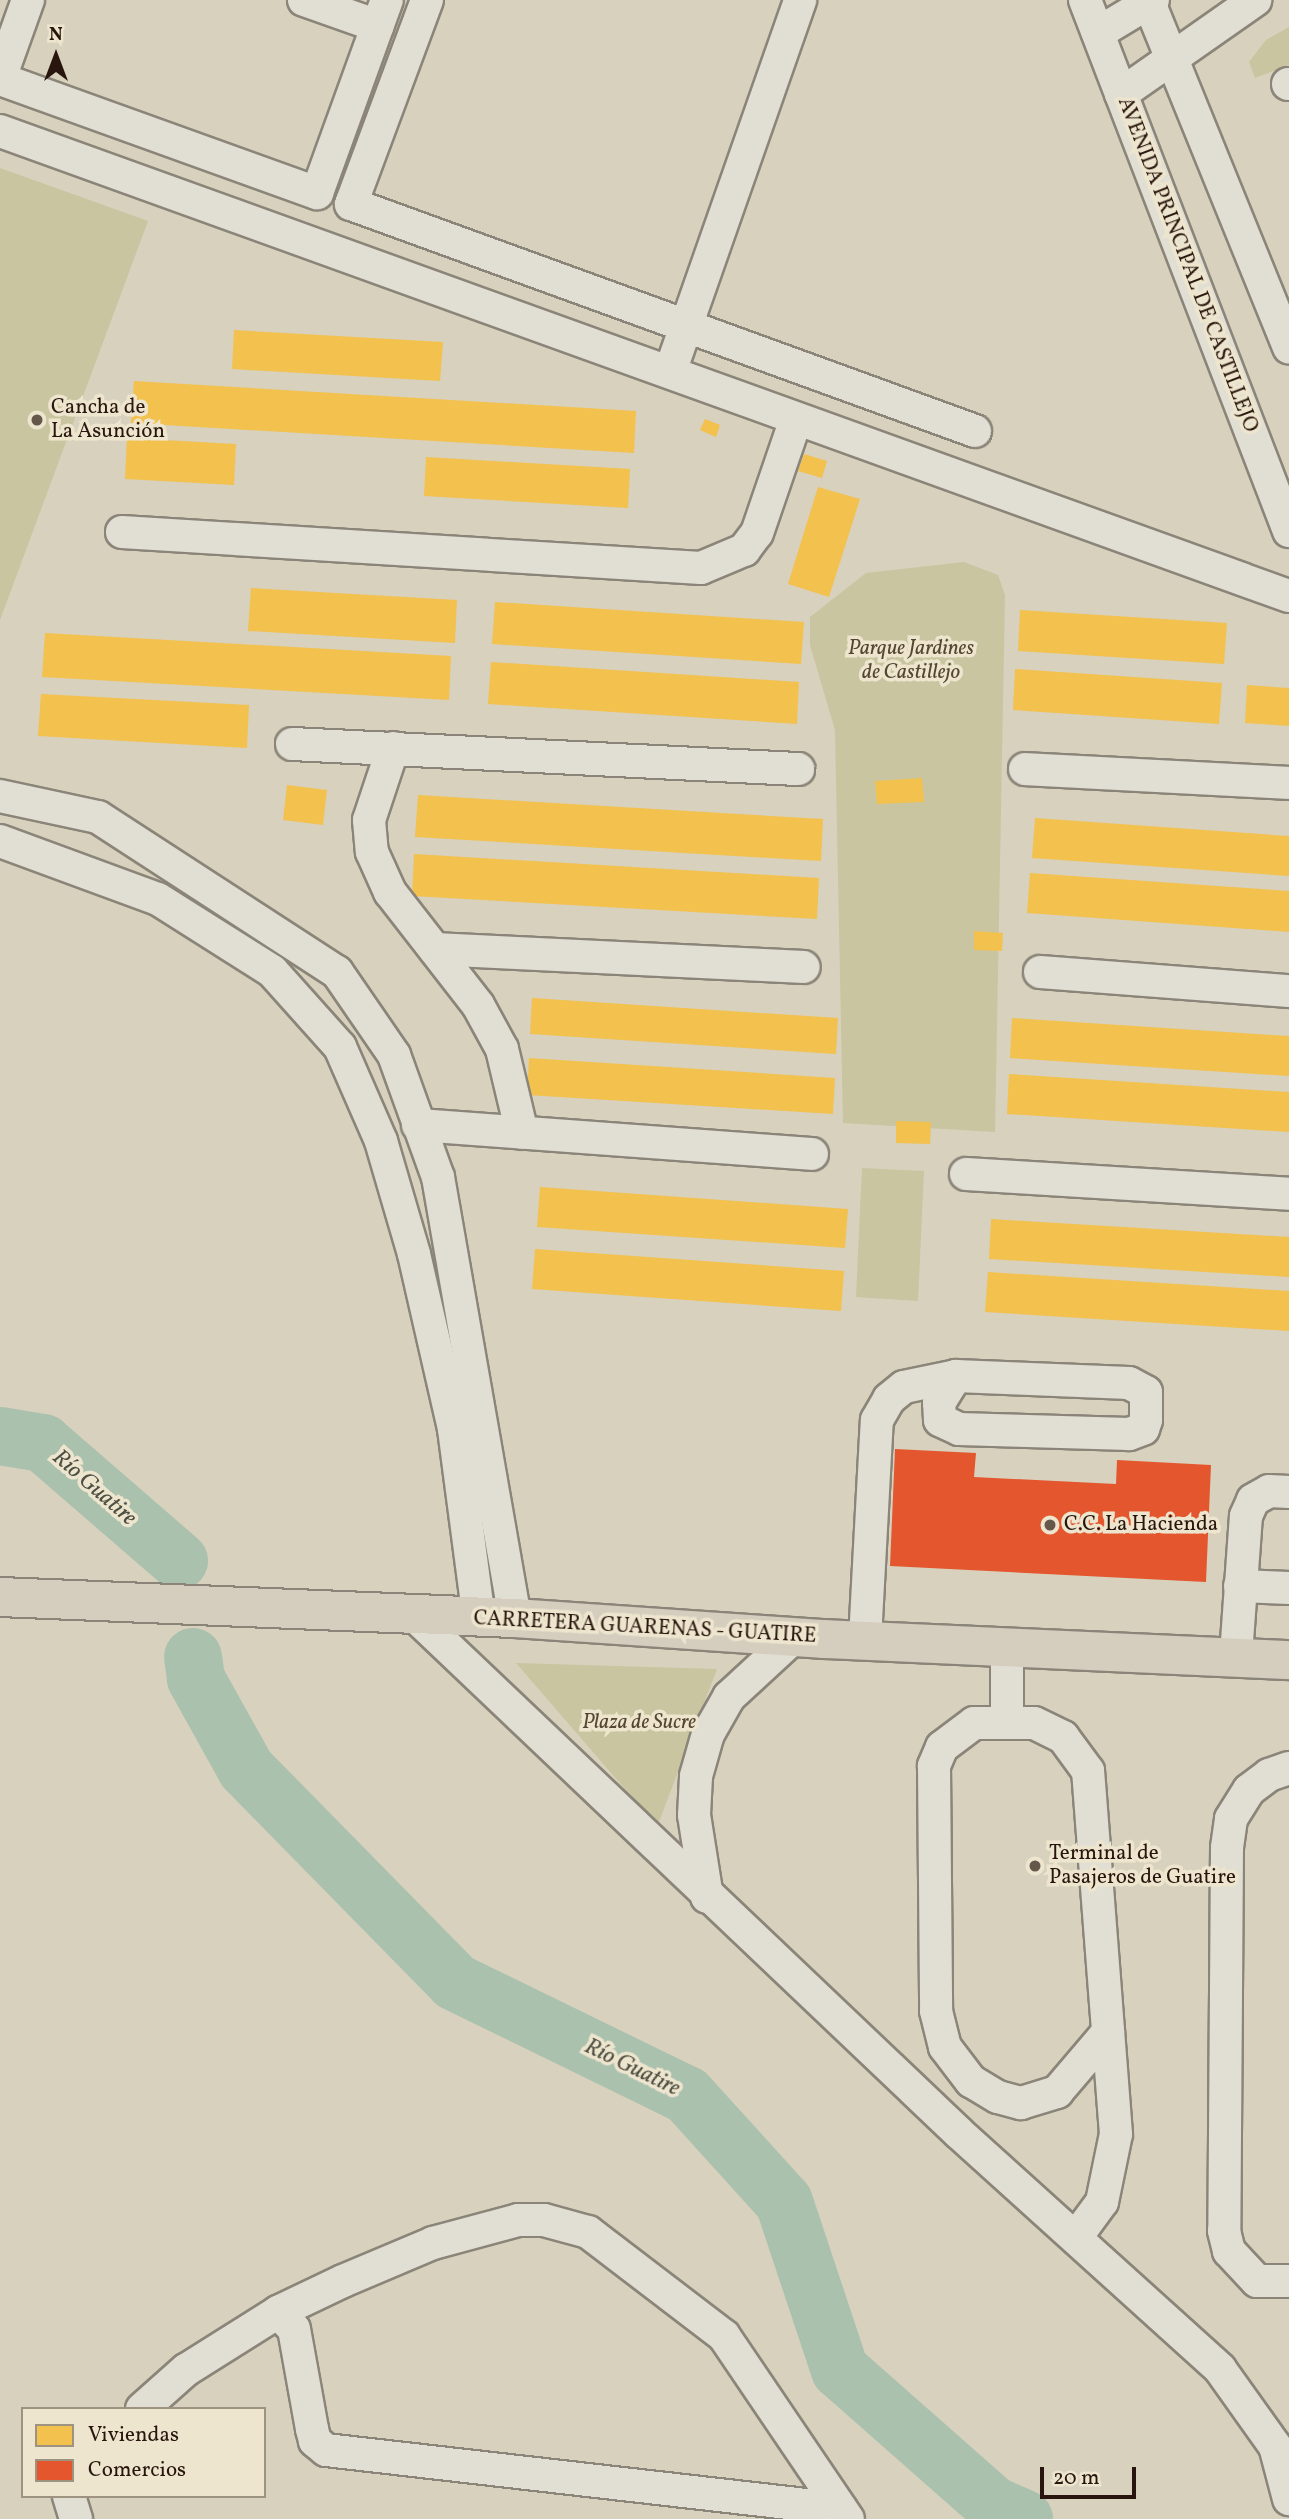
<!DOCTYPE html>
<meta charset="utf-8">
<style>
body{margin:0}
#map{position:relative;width:1289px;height:2519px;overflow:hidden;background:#d8d1bd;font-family:Vollkorn,serif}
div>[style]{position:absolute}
.green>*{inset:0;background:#c8c5a0}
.homes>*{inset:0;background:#f2c14e}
.shops>*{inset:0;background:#e4572e}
.river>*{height:58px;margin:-29px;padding:0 29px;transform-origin:29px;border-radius:29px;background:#aac1ae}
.roads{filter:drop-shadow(2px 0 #8b8579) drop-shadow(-2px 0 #8b8579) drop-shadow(0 2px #8b8579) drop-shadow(0 -2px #8b8579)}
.minor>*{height:32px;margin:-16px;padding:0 16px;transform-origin:16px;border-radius:16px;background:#e1ded3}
.major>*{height:38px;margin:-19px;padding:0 19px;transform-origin:19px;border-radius:19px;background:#d5cebf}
.dots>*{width:19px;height:19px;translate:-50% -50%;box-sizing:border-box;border:4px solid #ede5cd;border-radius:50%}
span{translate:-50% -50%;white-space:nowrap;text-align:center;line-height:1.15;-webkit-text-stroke:7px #ede5cd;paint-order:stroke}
.street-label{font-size:21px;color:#28150d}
.poi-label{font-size:21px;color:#28150d}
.left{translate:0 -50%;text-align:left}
.park-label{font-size:21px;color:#544732;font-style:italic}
.water-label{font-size:23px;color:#4e4f43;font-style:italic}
.legend{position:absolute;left:21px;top:2407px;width:245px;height:91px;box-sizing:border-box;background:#ede5cd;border:2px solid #9e9280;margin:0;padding:9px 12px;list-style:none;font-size:21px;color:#28150d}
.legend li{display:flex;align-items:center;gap:14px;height:35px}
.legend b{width:35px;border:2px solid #9e9280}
.north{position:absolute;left:21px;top:21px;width:70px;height:70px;-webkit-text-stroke:5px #ede5cd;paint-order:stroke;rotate:0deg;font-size:19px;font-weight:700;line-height:28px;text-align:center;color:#28150d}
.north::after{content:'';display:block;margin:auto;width:24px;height:32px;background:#28150d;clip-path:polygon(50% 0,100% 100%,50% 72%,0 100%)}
.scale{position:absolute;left:1040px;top:2467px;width:96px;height:32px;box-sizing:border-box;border:4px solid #28150d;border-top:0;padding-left:9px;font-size:21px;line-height:24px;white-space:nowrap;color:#28150d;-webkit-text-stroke:5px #ede5cd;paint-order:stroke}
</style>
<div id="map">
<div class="green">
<div style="clip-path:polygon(1289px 27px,1289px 65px,1255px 78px,1249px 62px,1266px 40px)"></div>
<div style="clip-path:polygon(0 168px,148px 221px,0 620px)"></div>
<div style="clip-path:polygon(964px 562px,998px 575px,1005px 595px,995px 1132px,843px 1123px,835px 730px,810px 645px,810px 617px,866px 573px)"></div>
<div style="clip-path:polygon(862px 1168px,924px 1171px,918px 1301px,856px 1297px)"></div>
<div style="clip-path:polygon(516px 1663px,717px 1669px,657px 1827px,657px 1826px)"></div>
</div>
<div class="homes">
<div style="clip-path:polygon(234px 330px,443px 342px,440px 381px,232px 369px)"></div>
<div style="clip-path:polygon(134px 381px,636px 411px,634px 453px,131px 423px)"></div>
<div style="clip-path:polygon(705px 419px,720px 425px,716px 437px,700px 430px)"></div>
<div style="clip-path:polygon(127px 438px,236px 444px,234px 485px,125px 479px)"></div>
<div style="clip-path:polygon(804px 454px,827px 461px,822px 478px,798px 471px)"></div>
<div style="clip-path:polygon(426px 457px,630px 469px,628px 508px,424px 496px)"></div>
<div style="clip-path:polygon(818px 487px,860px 499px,829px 597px,788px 584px)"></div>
<div style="clip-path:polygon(251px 588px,457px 600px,455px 643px,248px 631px)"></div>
<div style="clip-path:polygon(495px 602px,804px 622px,801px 664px,492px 644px)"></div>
<div style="clip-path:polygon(1020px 610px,1227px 623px,1224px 664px,1018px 651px)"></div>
<div style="clip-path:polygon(45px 633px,451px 656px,449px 700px,42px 677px)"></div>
<div style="clip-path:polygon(491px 662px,799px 682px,797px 724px,488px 704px)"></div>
<div style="clip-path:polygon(1015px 669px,1222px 683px,1219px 724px,1013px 710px)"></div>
<div style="clip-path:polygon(1247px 685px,1289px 688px,1289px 726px,1245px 723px)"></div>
<div style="clip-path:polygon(41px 694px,249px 705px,247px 748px,38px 736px)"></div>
<div style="clip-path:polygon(922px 778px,924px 802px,877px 804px,875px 781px)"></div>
<div style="clip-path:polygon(287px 785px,327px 790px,323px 825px,283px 820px)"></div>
<div style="clip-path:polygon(418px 795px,823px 819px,821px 861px,415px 837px)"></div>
<div style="clip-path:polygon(1035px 818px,1289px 836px,1289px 876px,1032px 858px)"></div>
<div style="clip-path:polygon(414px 854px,819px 878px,817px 919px,412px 896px)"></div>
<div style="clip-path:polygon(1030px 873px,1289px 891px,1289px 932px,1027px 913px)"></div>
<div style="clip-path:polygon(974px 931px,1003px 933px,1002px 951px,974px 950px)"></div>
<div style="clip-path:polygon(532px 998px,838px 1018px,836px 1054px,530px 1034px)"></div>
<div style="clip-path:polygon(1012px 1018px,1289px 1036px,1289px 1076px,1010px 1058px)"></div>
<div style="clip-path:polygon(529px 1058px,835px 1078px,833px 1114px,527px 1095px)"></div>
<div style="clip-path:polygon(1009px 1074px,1289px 1092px,1289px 1132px,1007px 1114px)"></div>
<div style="clip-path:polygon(896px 1121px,931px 1122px,930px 1144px,896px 1143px)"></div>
<div style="clip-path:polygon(540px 1187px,848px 1209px,845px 1248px,537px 1227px)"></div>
<div style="clip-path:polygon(991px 1219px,1289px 1237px,1289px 1277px,989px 1259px)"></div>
<div style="clip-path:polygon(535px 1249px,844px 1271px,841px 1311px,532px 1289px)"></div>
<div style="clip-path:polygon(988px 1272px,1289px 1291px,1289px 1331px,985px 1312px)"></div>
</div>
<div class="shops">
<div style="clip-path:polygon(895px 1449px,976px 1453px,974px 1477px,1116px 1484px,1117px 1460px,1211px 1465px,1206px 1582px,890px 1566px)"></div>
</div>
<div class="river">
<div style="left:0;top:1436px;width:44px;rotate:9.2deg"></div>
<div style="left:43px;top:1443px;width:180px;rotate:40.9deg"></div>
<div style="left:193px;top:1657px;width:22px;rotate:82deg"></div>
<div style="left:196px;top:1679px;width:103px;rotate:60.9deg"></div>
<div style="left:246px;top:1769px;width:298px;rotate:45.5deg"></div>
<div style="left:455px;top:1982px;width:258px;rotate:26deg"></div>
<div style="left:687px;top:2095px;width:144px;rotate:47.8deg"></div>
<div style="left:784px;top:2202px;width:177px;rotate:71.6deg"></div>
<div style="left:840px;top:2370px;width:204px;rotate:41.4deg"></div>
<div style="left:993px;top:2505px;width:34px;rotate:24deg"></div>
</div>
<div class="roads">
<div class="minor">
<div style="left:304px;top:0;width:78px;rotate:19.4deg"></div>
<div style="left:427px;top:0;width:218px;rotate:110.4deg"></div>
<div style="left:351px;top:204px;width:664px;rotate:19.99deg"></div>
<div style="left:1085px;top:0;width:569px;rotate:68.98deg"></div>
<div style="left:1148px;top:0;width:375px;rotate:67.9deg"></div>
<div style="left:1098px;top:33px;width:64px;rotate:-31deg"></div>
<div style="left:0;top:78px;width:83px;rotate:-70.3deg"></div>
<div style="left:0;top:79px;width:337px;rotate:19.8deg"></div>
<div style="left:317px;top:193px;width:205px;rotate:-70.1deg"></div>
<div style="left:1288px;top:84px;width:1px"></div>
<div style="left:1121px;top:94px;width:164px;rotate:-35deg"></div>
<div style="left:0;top:131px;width:1370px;rotate:19.84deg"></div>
<div style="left:670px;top:372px;width:394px;rotate:-70.7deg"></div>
<div style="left:122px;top:532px;width:580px;rotate:3.56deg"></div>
<div style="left:701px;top:568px;width:47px;rotate:-22.7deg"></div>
<div style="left:744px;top:550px;width:21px;rotate:-53deg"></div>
<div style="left:757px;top:533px;width:120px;rotate:-71.1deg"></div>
<div style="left:292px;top:744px;width:507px;rotate:2.83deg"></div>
<div style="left:393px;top:748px;width:76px;rotate:108.4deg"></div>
<div style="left:369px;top:820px;width:32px;rotate:85deg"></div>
<div style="left:372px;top:852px;width:44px;rotate:65.8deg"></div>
<div style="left:390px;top:892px;width:143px;rotate:52.1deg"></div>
<div style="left:478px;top:1005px;width:50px;rotate:61.4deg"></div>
<div style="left:502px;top:1049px;width:86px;rotate:76.6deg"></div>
<div style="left:1025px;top:769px;width:264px;rotate:3deg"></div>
<div style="left:0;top:796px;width:100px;rotate:12.1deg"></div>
<div style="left:98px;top:817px;width:285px;rotate:33deg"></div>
<div style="left:337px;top:972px;width:101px;rotate:55.5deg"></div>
<div style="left:394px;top:1055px;width:130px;rotate:70.2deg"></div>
<div style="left:438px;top:1177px;width:448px;rotate:80.1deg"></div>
<div style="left:0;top:841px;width:168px;rotate:20.2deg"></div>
<div style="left:158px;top:899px;width:135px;rotate:32.3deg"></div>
<div style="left:272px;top:971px;width:102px;rotate:48.2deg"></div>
<div style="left:340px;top:1047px;width:103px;rotate:66.4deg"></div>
<div style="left:381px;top:1141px;width:118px;rotate:73.7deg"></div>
<div style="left:414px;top:1254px;width:180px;rotate:77.1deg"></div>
<div style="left:454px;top:1429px;width:191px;rotate:82.5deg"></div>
<div style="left:435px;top:949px;width:369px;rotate:2.8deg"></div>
<div style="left:1040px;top:972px;width:250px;rotate:4.4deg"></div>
<div style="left:418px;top:1125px;width:395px;rotate:4.2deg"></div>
<div style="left:966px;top:1174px;width:324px;rotate:3.5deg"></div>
<div style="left:1240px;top:1586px;width:49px;rotate:2.3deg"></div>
<div style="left:415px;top:1616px;width:750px;rotate:43.54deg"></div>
<div style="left:959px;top:2133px;width:352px;rotate:42.1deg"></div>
<div style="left:1220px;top:2369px;width:95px;rotate:54.5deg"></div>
<div style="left:1275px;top:2446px;width:55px;rotate:75.2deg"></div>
<div style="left:865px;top:1639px;width:219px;rotate:-86.9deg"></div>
<div style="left:877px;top:1420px;width:24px;rotate:-60deg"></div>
<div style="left:889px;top:1399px;width:19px;rotate:-39deg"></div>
<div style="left:904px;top:1387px;width:53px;rotate:-11.9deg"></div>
<div style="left:956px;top:1376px;width:173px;rotate:2.3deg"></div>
<div style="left:1129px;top:1383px;width:19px;rotate:28deg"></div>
<div style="left:1146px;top:1392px;width:28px;rotate:90deg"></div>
<div style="left:1146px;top:1420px;width:9px;rotate:108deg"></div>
<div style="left:1143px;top:1429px;width:15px;rotate:160deg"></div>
<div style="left:1129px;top:1434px;width:170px;rotate:-178.3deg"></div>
<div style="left:959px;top:1429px;width:21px;rotate:-155deg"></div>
<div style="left:940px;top:1420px;width:17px;rotate:-93deg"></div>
<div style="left:939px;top:1403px;width:32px;rotate:-58deg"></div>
<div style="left:1236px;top:1655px;width:139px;rotate:-85.9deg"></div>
<div style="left:1246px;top:1516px;width:17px;rotate:-66deg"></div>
<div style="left:1253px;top:1500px;width:18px;rotate:-29deg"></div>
<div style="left:1269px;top:1491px;width:20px;rotate:3deg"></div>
<div style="left:1007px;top:1721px;width:75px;rotate:-90deg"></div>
<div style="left:1289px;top:1768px;width:21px;rotate:161deg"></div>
<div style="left:1269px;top:1775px;width:25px;rotate:143deg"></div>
<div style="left:1249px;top:1790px;width:34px;rotate:122deg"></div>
<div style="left:1231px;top:1819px;width:29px;rotate:98deg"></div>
<div style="left:1227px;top:1848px;width:383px;rotate:90.4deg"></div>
<div style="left:1224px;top:2231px;width:21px;rotate:76deg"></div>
<div style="left:1229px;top:2251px;width:41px;rotate:47deg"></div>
<div style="left:1257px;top:2281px;width:32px"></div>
<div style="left:707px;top:1897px;width:83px;rotate:-99deg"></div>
<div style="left:694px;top:1815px;width:39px;rotate:-87deg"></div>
<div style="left:696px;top:1776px;width:44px;rotate:-74.1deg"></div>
<div style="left:708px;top:1734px;width:43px;rotate:-60.4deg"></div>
<div style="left:729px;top:1697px;width:90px;rotate:-42.7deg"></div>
<div style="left:1077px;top:2236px;width:42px;rotate:-53.7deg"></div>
<div style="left:1102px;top:2202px;width:69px;rotate:-78.4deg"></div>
<div style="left:1116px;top:2134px;width:364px;rotate:-94.4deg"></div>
<div style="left:1088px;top:1771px;width:42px;rotate:-126.3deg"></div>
<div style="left:1063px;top:1737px;width:32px;rotate:-154deg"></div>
<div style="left:1034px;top:1723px;width:60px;rotate:180deg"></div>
<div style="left:974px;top:1723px;width:40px;rotate:143deg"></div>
<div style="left:942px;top:1747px;width:21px;rotate:113deg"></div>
<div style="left:934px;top:1766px;width:245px;rotate:89.5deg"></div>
<div style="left:936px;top:2011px;width:37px;rotate:76deg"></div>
<div style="left:945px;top:2047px;width:43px;rotate:52.6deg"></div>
<div style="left:971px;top:2081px;width:31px;rotate:31deg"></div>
<div style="left:998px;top:2097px;width:24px;rotate:15deg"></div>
<div style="left:1021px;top:2103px;width:38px;rotate:-17deg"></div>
<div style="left:1057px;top:2092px;width:79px;rotate:-49.6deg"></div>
<div style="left:278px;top:2312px;width:23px;rotate:47deg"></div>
<div style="left:294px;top:2329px;width:102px;rotate:79.8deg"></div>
<div style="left:312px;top:2429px;width:12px;rotate:76deg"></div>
<div style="left:315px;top:2441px;width:14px;rotate:39deg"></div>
<div style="left:326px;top:2450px;width:518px;rotate:6.54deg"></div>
<div style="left:142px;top:2409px;width:59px;rotate:-41.6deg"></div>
<div style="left:186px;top:2370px;width:109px;rotate:-32.2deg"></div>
<div style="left:278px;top:2312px;width:72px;rotate:-25.5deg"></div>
<div style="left:343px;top:2281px;width:98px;rotate:-22.9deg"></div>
<div style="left:433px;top:2243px;width:88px;rotate:-15.1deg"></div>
<div style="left:518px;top:2220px;width:26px"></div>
<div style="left:544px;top:2220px;width:46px;rotate:15.3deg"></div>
<div style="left:588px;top:2232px;width:171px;rotate:37.4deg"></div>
<div style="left:724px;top:2336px;width:221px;rotate:55.9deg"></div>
<div style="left:69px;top:2496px;width:24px;rotate:73deg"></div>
</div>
<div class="major">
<div style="left:0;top:1597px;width:515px;rotate:2.34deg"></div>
<div style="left:515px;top:1618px;width:310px;rotate:3.9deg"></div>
<div style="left:824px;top:1639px;width:465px;rotate:2.6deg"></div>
</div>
</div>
<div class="dots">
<div style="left:37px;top:420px;background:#66574b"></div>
<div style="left:1050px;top:1525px;background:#66574b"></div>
<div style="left:1035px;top:1866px;background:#66574b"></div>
</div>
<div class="street-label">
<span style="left:1187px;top:265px;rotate:69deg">AVENIDA PRINCIPAL DE CASTILLEJO</span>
<span style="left:645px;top:1628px;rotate:3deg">CARRETERA GUARENAS - GUATIRE</span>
</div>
<div class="poi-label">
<span class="left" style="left:51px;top:420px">Cancha de<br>La Asunción</span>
<span class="left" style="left:1064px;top:1525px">C.C. La Hacienda</span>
<span class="left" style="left:1049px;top:1866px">Terminal de<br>Pasajeros de Guatire</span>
</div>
<div class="park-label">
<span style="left:911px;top:661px">Parque Jardines<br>de Castillejo</span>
<span style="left:639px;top:1723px">Plaza de Sucre</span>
</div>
<div class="water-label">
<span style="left:94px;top:1488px;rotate:41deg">Río Guatire</span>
<span style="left:632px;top:2068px;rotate:26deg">Río Guatire</span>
</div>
<ul class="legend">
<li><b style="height:19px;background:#f2c14e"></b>Viviendas</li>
<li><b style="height:19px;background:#e4572e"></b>Comercios</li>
</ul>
<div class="north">N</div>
<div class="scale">20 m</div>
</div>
